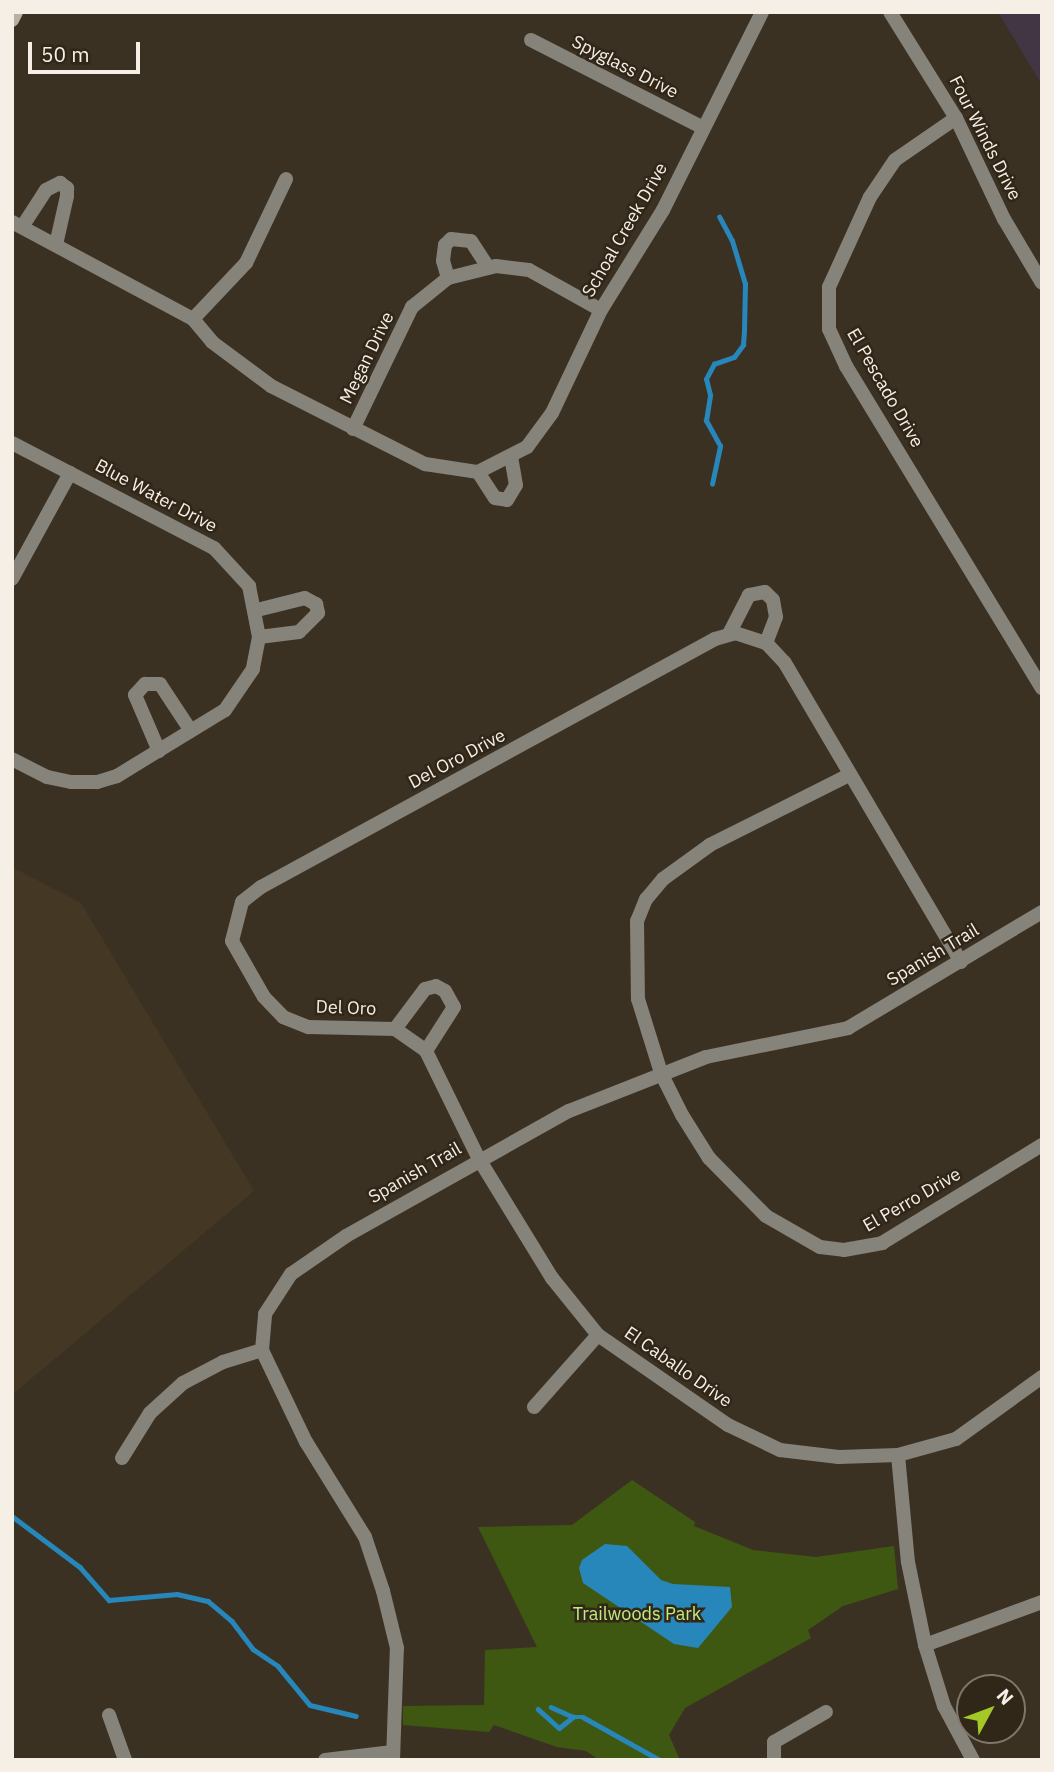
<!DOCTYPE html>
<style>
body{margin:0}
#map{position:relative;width:1054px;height:1772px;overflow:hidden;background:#3b3123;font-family:"IBM Plex Sans",sans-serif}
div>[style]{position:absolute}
.built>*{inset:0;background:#443723}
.industrial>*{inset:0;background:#423644}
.green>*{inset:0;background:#3f5811}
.water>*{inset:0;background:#2787bb}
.stream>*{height:4.5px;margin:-2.25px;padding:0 2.25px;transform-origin:2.25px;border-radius:2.25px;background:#2787bb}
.street>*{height:14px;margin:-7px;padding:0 7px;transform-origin:7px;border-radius:7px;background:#86837b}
.secondary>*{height:14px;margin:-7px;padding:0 7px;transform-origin:7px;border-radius:7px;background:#b5b1a4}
span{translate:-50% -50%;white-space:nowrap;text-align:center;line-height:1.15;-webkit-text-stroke:5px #312719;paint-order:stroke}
.street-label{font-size:18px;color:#f5efe6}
.park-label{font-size:18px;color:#c1ed7f}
.frame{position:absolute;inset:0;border:14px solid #f5efe6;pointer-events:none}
.north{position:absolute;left:956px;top:1674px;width:70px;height:70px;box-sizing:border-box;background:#312719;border:2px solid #7f776b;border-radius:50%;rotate:49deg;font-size:19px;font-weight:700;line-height:28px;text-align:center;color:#f5efe6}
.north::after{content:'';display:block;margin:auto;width:24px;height:32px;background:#a4c825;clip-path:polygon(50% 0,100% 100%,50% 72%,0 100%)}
.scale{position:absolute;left:28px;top:42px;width:112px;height:32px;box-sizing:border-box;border:4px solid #f5efe6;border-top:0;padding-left:9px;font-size:21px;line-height:24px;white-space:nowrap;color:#f5efe6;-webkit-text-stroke:5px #312719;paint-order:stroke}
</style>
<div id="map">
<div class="built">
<div style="clip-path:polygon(12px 867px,81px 903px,254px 1191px,12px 1395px)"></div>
</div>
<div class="industrial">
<div style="clip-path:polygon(998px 12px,1042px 12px,1042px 85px)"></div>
</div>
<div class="green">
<div style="clip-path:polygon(632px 1480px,695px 1522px,694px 1526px,753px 1550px,816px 1557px,894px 1546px,898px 1589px,843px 1606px,808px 1630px,811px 1638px,685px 1708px,669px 1735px,680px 1760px,599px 1760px,586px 1751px,557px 1747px,494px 1725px,489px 1732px,403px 1725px,403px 1706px,484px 1705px,485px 1650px,537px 1647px,478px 1527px,572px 1525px)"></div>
</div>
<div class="water">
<div style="clip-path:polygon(605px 1544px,627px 1546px,661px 1580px,673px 1584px,730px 1587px,732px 1607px,698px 1648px,674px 1644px,583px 1583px,579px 1568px,582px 1560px)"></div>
</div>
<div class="stream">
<div style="left:712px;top:484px;width:39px;rotate:-78deg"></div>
<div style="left:720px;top:446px;width:29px;rotate:-119deg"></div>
<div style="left:706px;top:421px;width:26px;rotate:-81deg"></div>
<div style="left:710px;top:395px;width:16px;rotate:-104deg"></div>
<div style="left:706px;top:379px;width:17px;rotate:-62deg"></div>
<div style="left:714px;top:364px;width:21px;rotate:-19deg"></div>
<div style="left:734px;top:357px;width:15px;rotate:-53deg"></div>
<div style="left:743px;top:345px;width:14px;rotate:-86deg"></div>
<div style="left:744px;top:331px;width:47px;rotate:-88.8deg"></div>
<div style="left:745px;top:284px;width:45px;rotate:-106.8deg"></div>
<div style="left:732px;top:241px;width:27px;rotate:-118deg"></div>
<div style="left:12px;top:1516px;width:85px;rotate:36.9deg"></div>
<div style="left:80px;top:1567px;width:44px;rotate:48.7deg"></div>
<div style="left:109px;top:1600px;width:68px;rotate:-5deg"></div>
<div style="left:177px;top:1594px;width:32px;rotate:13deg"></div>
<div style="left:208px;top:1601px;width:31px;rotate:40deg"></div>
<div style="left:232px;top:1621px;width:35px;rotate:53deg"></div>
<div style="left:253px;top:1649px;width:30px;rotate:34deg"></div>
<div style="left:278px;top:1666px;width:50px;rotate:50.6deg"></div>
<div style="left:310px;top:1705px;width:47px;rotate:13.4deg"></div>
<div style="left:551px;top:1707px;width:24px;rotate:24deg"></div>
<div style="left:538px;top:1709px;width:28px;rotate:42deg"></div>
<div style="left:559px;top:1728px;width:18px;rotate:-38deg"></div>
<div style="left:573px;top:1717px;width:10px"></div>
<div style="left:583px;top:1717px;width:88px;rotate:29.2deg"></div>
</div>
<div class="street">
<div style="left:890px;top:12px;width:125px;rotate:58.1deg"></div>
<div style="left:956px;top:118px;width:112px;rotate:64.6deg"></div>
<div style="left:1004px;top:219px;width:74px;rotate:59.3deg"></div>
<div style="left:531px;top:40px;width:192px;rotate:27deg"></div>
<div style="left:956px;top:118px;width:74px;rotate:145.5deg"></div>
<div style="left:895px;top:160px;width:45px;rotate:124deg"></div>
<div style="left:870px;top:197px;width:99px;rotate:114.5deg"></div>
<div style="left:829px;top:287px;width:42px;rotate:90deg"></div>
<div style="left:829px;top:329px;width:41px;rotate:65.3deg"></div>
<div style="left:846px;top:366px;width:377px;rotate:58.7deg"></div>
<div style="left:12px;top:222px;width:205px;rotate:28.2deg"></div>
<div style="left:193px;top:319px;width:30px;rotate:50deg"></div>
<div style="left:212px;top:342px;width:74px;rotate:36.7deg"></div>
<div style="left:271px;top:386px;width:173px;rotate:26.9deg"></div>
<div style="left:425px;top:464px;width:54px;rotate:8.6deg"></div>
<div style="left:478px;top:472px;width:55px;rotate:-27deg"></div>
<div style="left:527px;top:447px;width:42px;rotate:-53.7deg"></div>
<div style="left:552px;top:413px;width:114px;rotate:-64.6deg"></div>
<div style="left:601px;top:310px;width:118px;rotate:-58.2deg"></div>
<div style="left:663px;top:210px;width:221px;rotate:-63.4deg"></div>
<div style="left:22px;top:227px;width:44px;rotate:-57deg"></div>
<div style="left:46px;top:190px;width:16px;rotate:-27deg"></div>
<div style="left:60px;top:183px;width:9px;rotate:36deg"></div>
<div style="left:67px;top:188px;width:8px;rotate:90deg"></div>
<div style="left:67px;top:196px;width:50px;rotate:102.7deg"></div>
<div style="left:448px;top:278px;width:18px;rotate:-106deg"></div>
<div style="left:443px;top:261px;width:16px;rotate:-83deg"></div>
<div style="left:445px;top:245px;width:8px;rotate:-45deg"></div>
<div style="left:451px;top:239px;width:20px;rotate:6deg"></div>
<div style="left:471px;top:241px;width:31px;rotate:57deg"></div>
<div style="left:193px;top:319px;width:77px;rotate:-46.6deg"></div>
<div style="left:246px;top:263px;width:93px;rotate:-64.5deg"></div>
<div style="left:353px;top:429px;width:136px;rotate:-64.2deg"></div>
<div style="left:412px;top:307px;width:46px;rotate:-38.9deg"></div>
<div style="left:448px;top:278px;width:49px;rotate:-14deg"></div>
<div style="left:496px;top:266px;width:33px;rotate:7deg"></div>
<div style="left:529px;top:270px;width:82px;rotate:29.1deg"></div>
<div style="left:12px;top:443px;width:228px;rotate:27.5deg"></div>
<div style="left:214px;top:548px;width:52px;rotate:47.4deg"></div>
<div style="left:249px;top:586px;width:52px;rotate:78.9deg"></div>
<div style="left:259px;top:637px;width:33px;rotate:101deg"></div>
<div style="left:253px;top:669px;width:50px;rotate:124.3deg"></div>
<div style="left:225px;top:710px;width:127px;rotate:148.6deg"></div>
<div style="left:117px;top:776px;width:21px;rotate:163deg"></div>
<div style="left:97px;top:782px;width:26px;rotate:180deg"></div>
<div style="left:71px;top:782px;width:25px;rotate:-168deg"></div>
<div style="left:47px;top:777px;width:39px;rotate:-153deg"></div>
<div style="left:478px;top:472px;width:31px;rotate:57deg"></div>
<div style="left:495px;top:498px;width:12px;rotate:9deg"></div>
<div style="left:507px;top:500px;width:17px;rotate:-59deg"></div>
<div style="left:516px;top:485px;width:28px;rotate:-100deg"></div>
<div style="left:12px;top:579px;width:121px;rotate:-61.3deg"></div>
<div style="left:257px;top:610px;width:49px;rotate:-14deg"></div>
<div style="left:305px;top:598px;width:13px;rotate:29deg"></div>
<div style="left:316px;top:604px;width:9px;rotate:77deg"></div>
<div style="left:318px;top:613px;width:27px;rotate:135deg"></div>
<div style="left:299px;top:632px;width:40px;rotate:172.9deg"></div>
<div style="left:729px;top:634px;width:44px;rotate:-62.9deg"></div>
<div style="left:749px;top:595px;width:16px;rotate:-11deg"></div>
<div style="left:765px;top:592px;width:11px;rotate:45deg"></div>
<div style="left:773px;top:600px;width:17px;rotate:80deg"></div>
<div style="left:776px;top:617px;width:28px;rotate:111deg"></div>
<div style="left:159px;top:751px;width:61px;rotate:-113.2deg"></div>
<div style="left:135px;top:695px;width:15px;rotate:-48deg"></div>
<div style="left:145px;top:684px;width:15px"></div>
<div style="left:160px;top:684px;width:56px;rotate:56.6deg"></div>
<div style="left:849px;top:775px;width:156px;rotate:153.3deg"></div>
<div style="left:710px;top:845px;width:58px;rotate:144.1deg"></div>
<div style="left:663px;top:879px;width:26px;rotate:130deg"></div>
<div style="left:646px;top:899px;width:24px;rotate:112deg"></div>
<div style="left:637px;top:921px;width:78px;rotate:89.3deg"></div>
<div style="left:638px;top:999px;width:77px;rotate:72.7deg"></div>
<div style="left:661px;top:1073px;width:47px;rotate:63.4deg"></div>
<div style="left:682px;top:1115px;width:51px;rotate:57.9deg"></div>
<div style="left:709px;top:1158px;width:81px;rotate:45.5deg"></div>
<div style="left:766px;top:1216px;width:62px;rotate:29.9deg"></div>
<div style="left:820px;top:1247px;width:24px;rotate:7deg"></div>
<div style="left:844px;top:1250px;width:39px;rotate:-10deg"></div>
<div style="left:882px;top:1243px;width:188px;rotate:-31.5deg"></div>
<div style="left:961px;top:962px;width:348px;rotate:-120.5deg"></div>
<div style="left:784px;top:662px;width:26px;rotate:-133deg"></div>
<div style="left:766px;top:643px;width:32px;rotate:-162deg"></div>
<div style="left:736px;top:633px;width:22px;rotate:164deg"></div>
<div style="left:715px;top:639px;width:517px;rotate:151.35deg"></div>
<div style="left:261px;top:887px;width:24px;rotate:142deg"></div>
<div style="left:242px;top:902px;width:40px;rotate:104.4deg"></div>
<div style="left:232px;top:941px;width:64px;rotate:60.3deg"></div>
<div style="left:264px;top:997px;width:28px;rotate:46deg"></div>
<div style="left:283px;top:1017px;width:27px;rotate:22deg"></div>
<div style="left:308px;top:1027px;width:87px;rotate:1.3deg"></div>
<div style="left:395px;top:1029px;width:38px;rotate:35deg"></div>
<div style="left:426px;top:1051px;width:120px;rotate:63.9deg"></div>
<div style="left:479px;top:1159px;width:140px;rotate:58.5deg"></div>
<div style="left:552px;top:1278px;width:73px;rotate:51.1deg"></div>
<div style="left:598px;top:1335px;width:158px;rotate:34.7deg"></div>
<div style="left:728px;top:1425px;width:58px;rotate:25.7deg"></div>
<div style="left:780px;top:1450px;width:59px;rotate:6.8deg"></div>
<div style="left:839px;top:1457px;width:59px;rotate:-1.9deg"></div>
<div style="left:898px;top:1455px;width:60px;rotate:-15.4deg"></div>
<div style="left:956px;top:1439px;width:106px;rotate:-35.8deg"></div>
<div style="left:395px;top:1029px;width:50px;rotate:-53.1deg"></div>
<div style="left:425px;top:989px;width:11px;rotate:-15deg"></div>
<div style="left:436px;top:986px;width:10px;rotate:29deg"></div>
<div style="left:445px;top:991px;width:18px;rotate:61deg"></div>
<div style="left:454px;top:1007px;width:52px;rotate:122.5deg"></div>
<div style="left:534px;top:1407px;width:96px;rotate:-48.4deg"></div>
<div style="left:898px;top:1455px;width:107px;rotate:84.7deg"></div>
<div style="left:908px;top:1562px;width:85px;rotate:78.4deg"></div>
<div style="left:925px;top:1645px;width:64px;rotate:72.7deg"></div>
<div style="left:944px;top:1706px;width:61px;rotate:61.8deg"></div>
<div style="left:122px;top:1458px;width:53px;rotate:-58.1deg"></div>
<div style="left:150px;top:1413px;width:45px;rotate:-42.3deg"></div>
<div style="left:183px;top:1383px;width:45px;rotate:-27.7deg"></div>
<div style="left:223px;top:1362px;width:41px;rotate:-17.1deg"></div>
<div style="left:925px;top:1645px;width:125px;rotate:-20.2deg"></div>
<div style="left:109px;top:1715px;width:48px;rotate:70.4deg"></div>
<div style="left:325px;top:1760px;width:68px;rotate:-6.7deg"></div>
<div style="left:393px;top:1760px;width:112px;rotate:-88deg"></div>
<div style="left:397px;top:1648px;width:59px;rotate:-103.8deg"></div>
<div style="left:383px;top:1591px;width:57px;rotate:-108.4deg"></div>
<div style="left:365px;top:1537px;width:112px;rotate:-121.8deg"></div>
<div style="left:306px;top:1442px;width:102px;rotate:-115.6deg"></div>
<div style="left:262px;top:1350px;width:36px;rotate:-85deg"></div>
<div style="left:265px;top:1314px;width:48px;rotate:-57deg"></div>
<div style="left:291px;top:1274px;width:67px;rotate:-34.6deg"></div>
<div style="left:346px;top:1236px;width:256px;rotate:-29.3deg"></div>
<div style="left:569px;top:1111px;width:147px;rotate:-21.5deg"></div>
<div style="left:706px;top:1057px;width:145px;rotate:-11.5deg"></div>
<div style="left:848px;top:1028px;width:226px;rotate:-30.9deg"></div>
<div style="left:774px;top:1760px;width:18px;rotate:-90deg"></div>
<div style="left:774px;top:1742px;width:60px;rotate:-30deg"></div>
</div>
<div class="secondary">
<div style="left:12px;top:20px;width:9px;rotate:-63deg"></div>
</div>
<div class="street-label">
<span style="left:625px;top:67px;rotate:27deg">Spyglass Drive</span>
<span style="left:985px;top:138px;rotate:63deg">Four Winds Drive</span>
<span style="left:625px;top:230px;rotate:-60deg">Schoal Creek Drive</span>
<span style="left:367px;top:358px;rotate:-64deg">Megan Drive</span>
<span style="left:885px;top:388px;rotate:60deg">El Pescado Drive</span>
<span style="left:156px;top:496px;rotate:28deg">Blue Water Drive</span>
<span style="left:457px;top:759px;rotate:-28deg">Del Oro Drive</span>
<span style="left:933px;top:955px;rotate:-31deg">Spanish Trail</span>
<span style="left:346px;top:1008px;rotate:2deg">Del Oro</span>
<span style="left:415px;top:1173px;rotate:-30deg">Spanish Trail</span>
<span style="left:912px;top:1200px;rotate:-30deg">El Perro Drive</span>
<span style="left:678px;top:1367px;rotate:35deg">El Caballo Drive</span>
</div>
<div class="park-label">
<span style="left:637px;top:1614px">Trailwoods Park</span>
</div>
<div class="frame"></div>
<div class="north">N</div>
<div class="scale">50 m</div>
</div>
